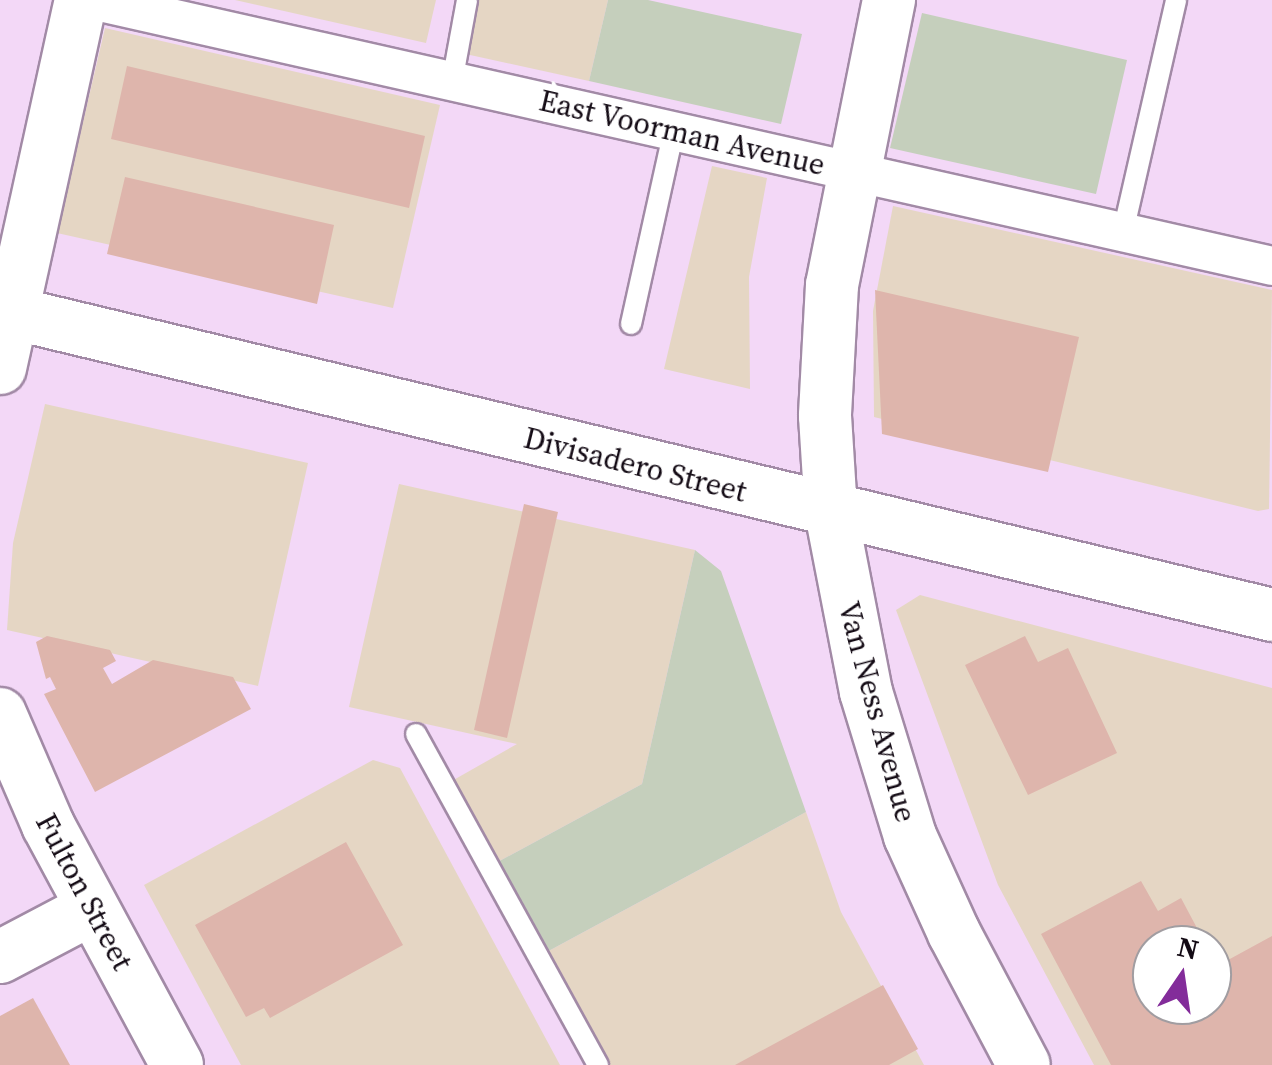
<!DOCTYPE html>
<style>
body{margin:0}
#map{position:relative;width:1272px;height:1065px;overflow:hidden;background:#f3d8f7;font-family:"Source Serif 4",serif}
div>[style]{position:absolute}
.commercial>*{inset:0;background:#e5d6c4}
.green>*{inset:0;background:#c5cfbc}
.building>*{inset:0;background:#deb5ac}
.roads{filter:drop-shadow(2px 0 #a28aa6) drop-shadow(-2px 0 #a28aa6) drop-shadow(0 2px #a28aa6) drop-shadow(0 -2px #a28aa6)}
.lane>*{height:20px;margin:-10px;padding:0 10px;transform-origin:10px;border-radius:10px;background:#fff}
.street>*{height:38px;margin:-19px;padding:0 19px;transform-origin:19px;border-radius:19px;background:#fff}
.secondary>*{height:52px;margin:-26px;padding:0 26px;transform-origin:26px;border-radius:26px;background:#fff}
span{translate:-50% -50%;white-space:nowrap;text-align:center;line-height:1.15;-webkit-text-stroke:9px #fff;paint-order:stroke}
.street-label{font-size:30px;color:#130a14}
.north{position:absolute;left:1132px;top:925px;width:100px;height:100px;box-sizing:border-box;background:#fff;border:2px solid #a19da1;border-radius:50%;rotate:13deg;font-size:28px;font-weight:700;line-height:40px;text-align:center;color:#130a14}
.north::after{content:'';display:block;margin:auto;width:35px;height:45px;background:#832c9a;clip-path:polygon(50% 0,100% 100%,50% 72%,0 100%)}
</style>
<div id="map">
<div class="commercial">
<div style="clip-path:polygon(235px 0,436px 0,426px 43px)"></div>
<div style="clip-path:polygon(474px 0,608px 0,589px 81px,461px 53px)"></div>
<div style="clip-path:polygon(105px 28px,440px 105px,393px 308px,57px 233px)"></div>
<div style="clip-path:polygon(712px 166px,767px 178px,749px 277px,750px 389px,664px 369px)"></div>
<div style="clip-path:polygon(893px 206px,1272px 290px,1269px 509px,1258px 511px,874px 417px,873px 311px)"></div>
<div style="clip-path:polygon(45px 404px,308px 463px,258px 686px,7px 630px,13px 543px)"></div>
<div style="clip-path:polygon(399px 484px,695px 550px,642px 784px,494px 864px,450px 782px,517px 744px,349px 707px)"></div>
<div style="clip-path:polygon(evenodd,920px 595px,1272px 688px,1272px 1065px,1094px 1065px,998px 885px,896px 610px,920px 595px,1152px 945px,1212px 945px,1212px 1005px,1152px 1005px,1152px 945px)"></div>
<div style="clip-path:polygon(373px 760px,400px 768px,560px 1065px,241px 1065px,144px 885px)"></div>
<div style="clip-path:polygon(806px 812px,841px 912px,924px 1065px,603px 1065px,543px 954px)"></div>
</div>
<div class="green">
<div style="clip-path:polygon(608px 0,648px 0,802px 34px,781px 124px,589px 81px)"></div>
<div style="clip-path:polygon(922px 13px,1127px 60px,1096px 194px,890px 148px)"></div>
<div style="clip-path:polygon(695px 550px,721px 571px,806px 812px,543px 954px,494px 864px,642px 784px)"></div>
</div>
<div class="building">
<div style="clip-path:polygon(127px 66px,425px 136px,409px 208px,111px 139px)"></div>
<div style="clip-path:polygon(125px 177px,334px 225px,317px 304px,107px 254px)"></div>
<div style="clip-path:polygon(875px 290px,1079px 337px,1048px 472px,882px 434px)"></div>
<div style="clip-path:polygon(524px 504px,558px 512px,507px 738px,474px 730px)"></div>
<div style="clip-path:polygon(47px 636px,110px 650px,116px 661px,103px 668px,112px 684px,153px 660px,233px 677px,251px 709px,95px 792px,44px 694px,56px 689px,50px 677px,46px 679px,36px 642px)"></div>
<div style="clip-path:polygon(1025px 636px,1038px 662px,1068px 648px,1117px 753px,1028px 795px,965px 665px)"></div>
<div style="clip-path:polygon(346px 842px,403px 945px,270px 1018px,264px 1008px,246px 1017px,195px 925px)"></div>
<div style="clip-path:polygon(1141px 881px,1158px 911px,1181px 898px,1206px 945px,1152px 945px,1152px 1005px,1212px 1005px,1212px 956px,1217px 966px,1272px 936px,1272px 1065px,1111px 1065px,1041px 934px)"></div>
<div style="clip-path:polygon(883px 985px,918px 1049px,889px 1065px,735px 1065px)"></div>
<div style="clip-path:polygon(33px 998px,70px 1065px,0 1065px,0 1016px)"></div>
</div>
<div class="roads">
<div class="lane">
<div style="left:452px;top:82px;width:83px;rotate:-79.6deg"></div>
<div style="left:1123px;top:232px;width:238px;rotate:-77.1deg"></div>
<div style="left:631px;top:324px;width:199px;rotate:-77.5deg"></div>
<div style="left:416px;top:734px;width:378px;rotate:61.2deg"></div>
</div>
<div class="street">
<div style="left:91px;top:0;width:1211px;rotate:12.69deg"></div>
</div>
<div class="secondary">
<div style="left:889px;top:0;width:291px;rotate:101.3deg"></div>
<div style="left:832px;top:285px;width:131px;rotate:93.1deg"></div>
<div style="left:825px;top:416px;width:96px;rotate:86.4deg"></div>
<div style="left:831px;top:512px;width:183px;rotate:79deg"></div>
<div style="left:866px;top:692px;width:151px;rotate:73deg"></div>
<div style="left:910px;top:836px;width:107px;rotate:65.6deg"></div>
<div style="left:954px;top:933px;width:149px;rotate:62.1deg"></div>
<div style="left:0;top:310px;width:1308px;rotate:13.48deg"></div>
<div style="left:0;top:368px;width:377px;rotate:-77.6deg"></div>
<div style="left:0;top:714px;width:121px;rotate:66.6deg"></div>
<div style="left:48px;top:825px;width:272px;rotate:61.7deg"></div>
<div style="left:0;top:957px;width:103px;rotate:-27.8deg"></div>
</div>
</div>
<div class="street-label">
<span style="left:682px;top:133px;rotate:13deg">East Voorman Avenue</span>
<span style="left:635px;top:465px;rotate:14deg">Divisadero Street</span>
<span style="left:877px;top:712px;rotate:75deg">Van Ness Avenue</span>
<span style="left:84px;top:892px;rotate:62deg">Fulton Street</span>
</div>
<div class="north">N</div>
</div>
